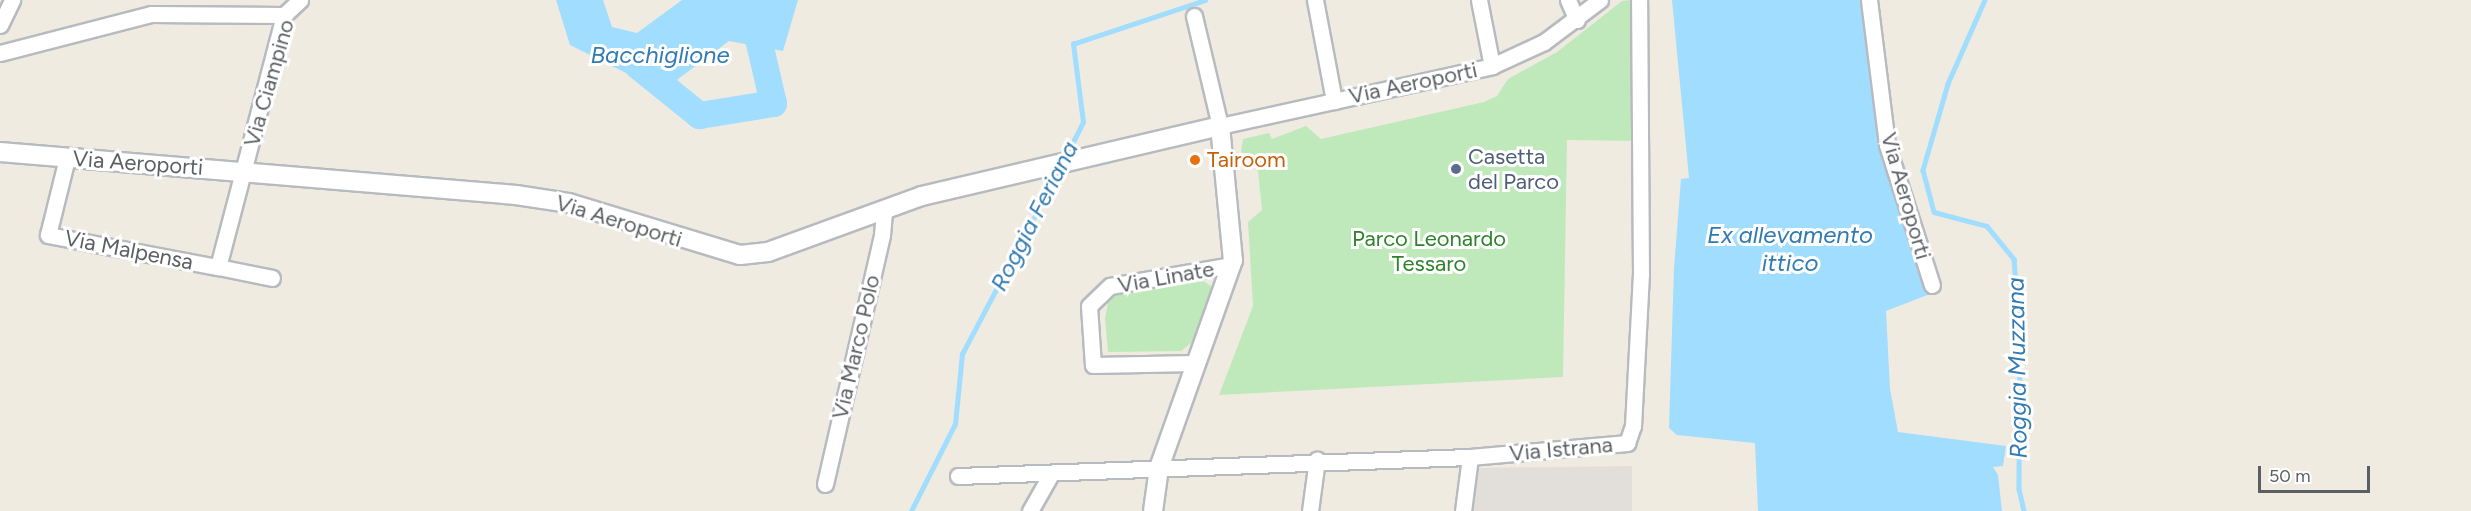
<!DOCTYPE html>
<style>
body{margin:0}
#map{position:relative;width:2471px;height:511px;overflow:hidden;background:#efebe1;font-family:Figtree,sans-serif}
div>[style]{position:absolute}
.industrial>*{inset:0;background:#e2ded9}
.green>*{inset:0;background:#bfe9bb}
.water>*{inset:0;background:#a1ddff}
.stream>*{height:4.5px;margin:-2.25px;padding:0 2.25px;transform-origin:2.25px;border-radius:2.25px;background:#a1ddff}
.river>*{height:27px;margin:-13.5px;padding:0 13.5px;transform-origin:13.5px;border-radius:13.5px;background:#a1ddff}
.roads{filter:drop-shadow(2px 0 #b7bbc0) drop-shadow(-2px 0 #b7bbc0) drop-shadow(0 2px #b7bbc0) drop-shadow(0 -2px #b7bbc0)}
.minor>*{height:15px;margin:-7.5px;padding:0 7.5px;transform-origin:7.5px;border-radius:7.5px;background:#fff}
.tertiary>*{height:18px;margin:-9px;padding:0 9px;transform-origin:9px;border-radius:9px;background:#fff}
.dots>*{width:16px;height:16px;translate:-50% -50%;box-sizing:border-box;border:3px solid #fff;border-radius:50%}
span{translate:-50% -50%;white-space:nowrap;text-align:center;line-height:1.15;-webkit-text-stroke:6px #fff;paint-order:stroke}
.street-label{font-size:22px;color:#5a5f64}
.service-label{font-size:22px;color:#4e5e75}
.left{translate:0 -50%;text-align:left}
.food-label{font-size:22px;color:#c56008}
.park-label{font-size:22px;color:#2e822b}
.water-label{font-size:24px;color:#317ab2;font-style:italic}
.scale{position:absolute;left:2258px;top:466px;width:112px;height:27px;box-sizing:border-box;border:3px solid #5a5f64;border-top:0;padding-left:8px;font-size:18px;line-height:21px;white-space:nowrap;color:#5a5f64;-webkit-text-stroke:4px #fff;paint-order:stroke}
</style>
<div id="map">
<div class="industrial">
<div style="clip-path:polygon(1632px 466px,1632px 511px,1471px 511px,1477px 468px)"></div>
</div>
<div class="green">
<div style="clip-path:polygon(1631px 0,1636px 141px,1567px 140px,1563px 377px,1219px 395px,1253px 306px,1248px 222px,1262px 210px,1257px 161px,1240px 160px,1243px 139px,1269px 133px,1272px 139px,1306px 126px,1321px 139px,1484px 102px,1497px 96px,1508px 79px,1557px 52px,1622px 1px)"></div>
<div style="clip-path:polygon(1203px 281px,1214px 288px,1191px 343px,1181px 351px,1108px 352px,1105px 319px,1108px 303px,1119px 292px)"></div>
</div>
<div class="water">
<div style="clip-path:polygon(556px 0,603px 0,612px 27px,637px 33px,682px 0,798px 0,783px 51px,729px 41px,662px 91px,570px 45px)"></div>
<div style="clip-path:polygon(1672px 0,1862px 0,1872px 88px,1890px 174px,1930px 294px,1886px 311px,1890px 389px,1898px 432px,2006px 446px,2003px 466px,1993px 467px,1998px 475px,2002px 511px,1758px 511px,1755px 443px,1677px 435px,1669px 428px,1674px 268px,1681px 179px,1689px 178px)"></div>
</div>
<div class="stream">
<div style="left:1985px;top:0;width:92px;rotate:113.8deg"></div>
<div style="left:1948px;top:84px;width:90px;rotate:106.2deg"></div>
<div style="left:1923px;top:170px;width:43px;rotate:75.3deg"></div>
<div style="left:1934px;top:212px;width:55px;rotate:14.8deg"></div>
<div style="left:1987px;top:226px;width:43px;rotate:50.7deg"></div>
<div style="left:2014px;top:259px;width:78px;rotate:85.6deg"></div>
<div style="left:2020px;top:337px;width:152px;rotate:90.4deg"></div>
<div style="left:2019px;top:489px;width:23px;rotate:77deg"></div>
<div style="left:1065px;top:158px;width:40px;rotate:-63.4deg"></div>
<div style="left:1083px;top:122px;width:79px;rotate:-97.3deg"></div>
<div style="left:1073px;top:44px;width:139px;rotate:-18.4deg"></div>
<div style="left:911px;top:511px;width:97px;rotate:-63.2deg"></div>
<div style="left:955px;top:424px;width:70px;rotate:-84.3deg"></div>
<div style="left:962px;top:354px;width:208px;rotate:-62.2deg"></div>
</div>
<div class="river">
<div style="left:637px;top:65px;width:80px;rotate:38.9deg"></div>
<div style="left:699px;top:115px;width:75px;rotate:-9.2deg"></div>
<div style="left:773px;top:103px;width:106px;rotate:-103.1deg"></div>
</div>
<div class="roads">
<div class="minor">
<div style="left:1315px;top:0;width:103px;rotate:79.3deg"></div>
<div style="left:1479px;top:0;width:67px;rotate:78.9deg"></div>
<div style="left:1568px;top:0;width:22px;rotate:66deg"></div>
<div style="left:1869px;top:0;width:146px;rotate:82.9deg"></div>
<div style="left:1887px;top:145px;width:147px;rotate:72.2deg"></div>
<div style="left:1194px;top:16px;width:113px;rotate:76.7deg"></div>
<div style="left:1220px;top:126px;width:279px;rotate:-12.4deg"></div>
<div style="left:1492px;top:66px;width:57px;rotate:-24.8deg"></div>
<div style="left:1544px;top:42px;width:70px;rotate:-36.9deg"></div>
<div style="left:0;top:25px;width:28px;rotate:-64deg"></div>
<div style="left:0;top:53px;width:156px;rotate:-14.5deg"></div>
<div style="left:151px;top:14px;width:133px;rotate:0.4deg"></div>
<div style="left:67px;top:158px;width:79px;rotate:103.9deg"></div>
<div style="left:48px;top:235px;width:173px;rotate:10.7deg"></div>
<div style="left:218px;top:267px;width:260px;rotate:-75.3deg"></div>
<div style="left:284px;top:15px;width:22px;rotate:-43deg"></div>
<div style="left:218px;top:267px;width:55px;rotate:11.5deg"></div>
<div style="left:1195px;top:363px;width:102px;rotate:178.9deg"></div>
<div style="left:1093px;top:365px;width:59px;rotate:-93.9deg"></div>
<div style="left:1089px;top:306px;width:29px;rotate:-44deg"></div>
<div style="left:1110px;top:286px;width:124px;rotate:-9.8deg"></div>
<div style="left:958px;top:476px;width:512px;rotate:-2.13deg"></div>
<div style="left:1470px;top:457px;width:158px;rotate:-5.1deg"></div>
<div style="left:1627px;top:443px;width:18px;rotate:-71deg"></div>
<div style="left:1633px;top:426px;width:152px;rotate:-87deg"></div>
<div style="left:1641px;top:274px;width:274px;rotate:-90.4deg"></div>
<div style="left:825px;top:484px;width:255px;rotate:-77.1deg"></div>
<div style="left:882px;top:235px;width:25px;rotate:-85deg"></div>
<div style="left:1030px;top:511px;width:43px;rotate:-60.4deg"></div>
<div style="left:1310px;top:511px;width:52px;rotate:-82.3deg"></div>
<div style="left:1463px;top:511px;width:54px;rotate:-82.6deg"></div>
</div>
<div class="tertiary">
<div style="left:0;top:152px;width:518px;rotate:4.76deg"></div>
<div style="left:516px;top:195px;width:54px;rotate:8.6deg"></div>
<div style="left:569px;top:203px;width:179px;rotate:16.9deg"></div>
<div style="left:740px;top:255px;width:28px;rotate:-6deg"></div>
<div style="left:768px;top:252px;width:164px;rotate:-20deg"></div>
<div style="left:922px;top:196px;width:306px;rotate:-13.2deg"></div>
<div style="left:1220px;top:126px;width:135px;rotate:84.5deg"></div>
<div style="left:1233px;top:260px;width:221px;rotate:109.6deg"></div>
<div style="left:1159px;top:468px;width:43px;rotate:97.9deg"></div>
</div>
</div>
<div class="dots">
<div style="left:1195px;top:160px;background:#e8710a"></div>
<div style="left:1456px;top:169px;background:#5c6f8a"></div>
</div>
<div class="street-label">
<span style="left:269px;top:83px;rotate:-74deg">Via Ciampino</span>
<span style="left:1413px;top:83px;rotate:-12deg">Via Aeroporti</span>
<span style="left:138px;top:163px;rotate:4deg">Via Aeroporti</span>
<span style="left:1906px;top:196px;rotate:74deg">Via Aeroporti</span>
<span style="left:619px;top:221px;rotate:17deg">Via Aeroporti</span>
<span style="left:129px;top:250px;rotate:11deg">Via Malpensa</span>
<span style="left:1166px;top:277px;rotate:-10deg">Via Linate</span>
<span style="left:856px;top:347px;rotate:-77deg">Via Marco Polo</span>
<span style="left:1561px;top:449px;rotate:-5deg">Via Istrana</span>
</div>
<div class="service-label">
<span class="left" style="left:1468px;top:169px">Casetta<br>del Parco</span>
</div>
<div class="food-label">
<span class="left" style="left:1207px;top:160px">Tairoom</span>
</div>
<div class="park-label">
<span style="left:1429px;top:251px">Parco Leonardo<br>Tessaro</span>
</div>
<div class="water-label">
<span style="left:660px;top:55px">Bacchiglione</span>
<span style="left:1034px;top:216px;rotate:-63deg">Roggia Feriana</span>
<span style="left:1790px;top:249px">Ex allevamento<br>ittico</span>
<span style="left:2017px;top:368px;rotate:-91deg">Roggia Muzzana</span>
</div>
<div class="scale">50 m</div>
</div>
